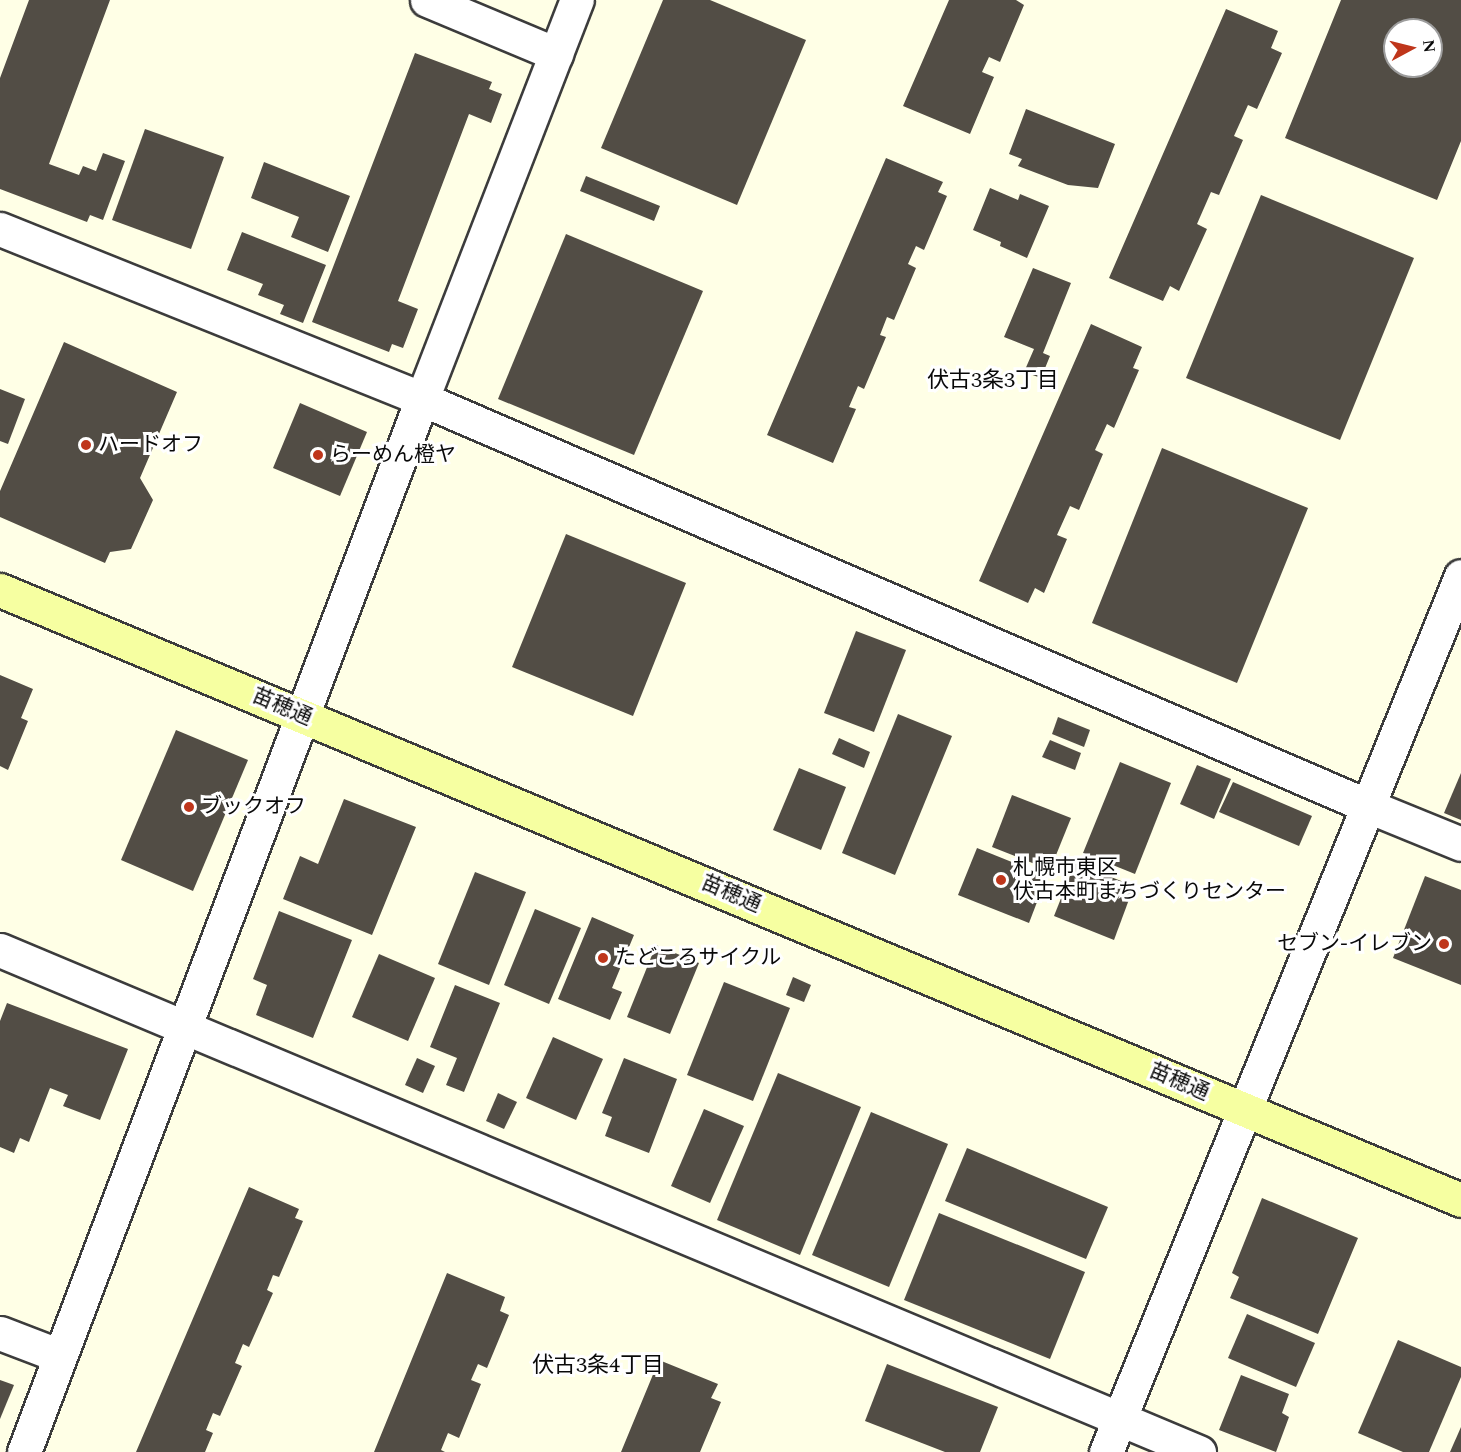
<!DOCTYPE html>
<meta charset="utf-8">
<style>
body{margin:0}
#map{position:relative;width:1461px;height:1452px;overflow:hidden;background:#ffffe6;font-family:Spectral,"Noto Sans JP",serif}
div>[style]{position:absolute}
.building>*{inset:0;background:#524d45}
.roads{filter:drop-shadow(2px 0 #3c3c3c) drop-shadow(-2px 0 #3c3c3c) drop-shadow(0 2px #3c3c3c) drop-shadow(0 -2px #3c3c3c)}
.street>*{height:33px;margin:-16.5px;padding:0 16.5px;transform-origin:16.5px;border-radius:16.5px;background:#fff}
.secondary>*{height:33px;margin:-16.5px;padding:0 16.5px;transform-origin:16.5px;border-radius:16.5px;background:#f6ffa1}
.dots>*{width:16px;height:16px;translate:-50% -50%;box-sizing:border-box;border:3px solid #fff;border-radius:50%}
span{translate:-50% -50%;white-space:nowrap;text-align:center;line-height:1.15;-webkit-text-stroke:6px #fff;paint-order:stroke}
.poi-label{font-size:21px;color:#090909}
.left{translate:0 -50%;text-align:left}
.right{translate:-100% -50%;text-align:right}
.street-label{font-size:21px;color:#090909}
.neighbourhood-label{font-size:22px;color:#090909}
.north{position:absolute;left:1383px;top:18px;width:60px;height:60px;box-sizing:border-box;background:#fff;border:2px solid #9d9d9d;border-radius:50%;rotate:83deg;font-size:16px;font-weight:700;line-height:24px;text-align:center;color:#090909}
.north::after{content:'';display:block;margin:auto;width:21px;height:27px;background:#bf361b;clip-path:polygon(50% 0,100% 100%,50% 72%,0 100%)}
</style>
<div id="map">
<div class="building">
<div style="clip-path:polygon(29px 0,110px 0,49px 164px,79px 175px,83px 166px,96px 171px,103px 153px,125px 161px,103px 220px,90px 215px,87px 222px,0 189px,0 78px)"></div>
<div style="clip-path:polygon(663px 0,710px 0,806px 40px,737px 205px,601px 148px)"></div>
<div style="clip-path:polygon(949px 0,1016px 0,1024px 5px,1000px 62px,989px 57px,982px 72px,994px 77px,970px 134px,903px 106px)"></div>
<div style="clip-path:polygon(evenodd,1341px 0,1461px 0,1461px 141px,1437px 200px,1285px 138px,1341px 0,1395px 30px,1431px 30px,1431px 66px,1395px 66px,1395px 30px)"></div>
<div style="clip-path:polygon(1226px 9px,1278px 31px,1271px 48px,1282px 53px,1257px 109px,1248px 105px,1234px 136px,1243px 140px,1219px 195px,1211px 192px,1197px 224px,1207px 229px,1179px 291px,1170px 286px,1163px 301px,1109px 278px)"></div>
<div style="clip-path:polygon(415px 53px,492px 82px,489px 89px,502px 94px,491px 123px,469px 114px,398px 301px,418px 309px,403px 348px,392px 344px,389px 352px,312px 322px)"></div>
<div style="clip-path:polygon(1026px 109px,1115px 144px,1098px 188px,1068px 185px,1018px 166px,1022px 159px,1009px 154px)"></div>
<div style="clip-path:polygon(145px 129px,224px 157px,191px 249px,112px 220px)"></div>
<div style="clip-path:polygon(886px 158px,943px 182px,938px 192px,947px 196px,924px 250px,916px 246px,908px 264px,916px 268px,894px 320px,887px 317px,880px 335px,886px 337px,864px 389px,858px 386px,849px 407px,856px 409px,833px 463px,767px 435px)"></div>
<div style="clip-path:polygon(264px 162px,350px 196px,328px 252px,291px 237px,299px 217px,251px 198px)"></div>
<div style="clip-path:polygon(586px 176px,660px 206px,654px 221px,580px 191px)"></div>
<div style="clip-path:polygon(990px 188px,1018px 200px,1020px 194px,1049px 206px,1027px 258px,1000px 246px,1001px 242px,973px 230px)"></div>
<div style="clip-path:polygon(1261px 195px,1414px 258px,1340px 440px,1186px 378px)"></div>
<div style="clip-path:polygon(242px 232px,326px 265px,303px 323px,280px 314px,284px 305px,258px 295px,263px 284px,227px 270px)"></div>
<div style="clip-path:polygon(566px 234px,703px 291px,634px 455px,498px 399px)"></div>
<div style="clip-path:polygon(1033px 268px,1071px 283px,1043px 353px,1050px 356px,1041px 378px,1024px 372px,1034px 349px,1004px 337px)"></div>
<div style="clip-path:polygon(1091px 324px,1142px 347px,1133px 368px,1139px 370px,1114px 428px,1107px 424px,1095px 450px,1103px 454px,1079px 510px,1070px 506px,1057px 535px,1067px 539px,1044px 593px,1035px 588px,1028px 603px,979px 581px)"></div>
<div style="clip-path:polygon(64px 342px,177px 392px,140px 478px,153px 500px,131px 549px,110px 552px,105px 563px,0 517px,0 491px)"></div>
<div style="clip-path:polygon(0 389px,25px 399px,8px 444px,0 441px)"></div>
<div style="clip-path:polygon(300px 403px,367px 432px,340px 496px,273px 468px)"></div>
<div style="clip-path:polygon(1162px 448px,1308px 508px,1237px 683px,1092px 623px)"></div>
<div style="clip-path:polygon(566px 534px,686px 583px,633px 716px,512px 667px)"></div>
<div style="clip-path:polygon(856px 631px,906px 650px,874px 732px,824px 713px)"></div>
<div style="clip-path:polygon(0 675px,33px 689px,21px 718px,28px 721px,8px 770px,0 766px)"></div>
<div style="clip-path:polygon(898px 714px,952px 736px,895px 875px,842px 853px)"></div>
<div style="clip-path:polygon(1058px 717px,1090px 730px,1084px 747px,1052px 734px)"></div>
<div style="clip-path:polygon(176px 730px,248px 760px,193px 891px,121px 860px)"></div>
<div style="clip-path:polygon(839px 738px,870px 752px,864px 768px,832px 754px)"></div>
<div style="clip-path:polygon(1050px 740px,1081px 753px,1075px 770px,1042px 757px)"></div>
<div style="clip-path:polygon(1120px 762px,1171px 783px,1135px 874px,1083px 853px)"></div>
<div style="clip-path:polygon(1197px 765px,1231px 779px,1214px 819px,1180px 804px)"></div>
<div style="clip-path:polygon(799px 768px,846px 787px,821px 850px,773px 830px)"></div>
<div style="clip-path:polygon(1461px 773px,1461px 820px,1444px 813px)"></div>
<div style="clip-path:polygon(1233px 782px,1312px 816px,1299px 846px,1219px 812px)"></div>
<div style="clip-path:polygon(1012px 795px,1071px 818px,1050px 870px,992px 847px)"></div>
<div style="clip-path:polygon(344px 799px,416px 827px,372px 935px,283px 899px,300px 856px,318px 864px)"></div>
<div style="clip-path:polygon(977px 848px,1047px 876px,1029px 923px,958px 895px)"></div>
<div style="clip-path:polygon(1075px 863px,1134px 886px,1114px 940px,1054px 916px)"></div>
<div style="clip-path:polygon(475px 872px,526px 892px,489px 985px,438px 964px)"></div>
<div style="clip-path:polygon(1425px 876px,1461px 890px,1461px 985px,1393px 958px)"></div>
<div style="clip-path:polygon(535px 909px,581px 928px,549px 1004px,504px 985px)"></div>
<div style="clip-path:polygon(279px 911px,352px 940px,313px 1038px,256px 1015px,267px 985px,253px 979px)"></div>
<div style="clip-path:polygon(592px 917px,634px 935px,612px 988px,622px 992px,610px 1020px,558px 999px)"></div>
<div style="clip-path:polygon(656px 945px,699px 963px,670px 1034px,627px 1017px)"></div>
<div style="clip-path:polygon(379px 954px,435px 978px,408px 1041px,352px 1017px)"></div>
<div style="clip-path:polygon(793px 977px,811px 985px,804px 1002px,786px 995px)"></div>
<div style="clip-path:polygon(724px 982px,790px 1008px,753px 1101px,687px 1075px)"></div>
<div style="clip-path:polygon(455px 985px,500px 1003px,464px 1092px,446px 1085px,457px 1058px,430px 1047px)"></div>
<div style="clip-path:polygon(7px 1003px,128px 1049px,100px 1120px,63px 1106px,68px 1095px,50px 1088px,29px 1142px,20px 1138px,14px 1153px,0 1147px,0 1021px)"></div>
<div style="clip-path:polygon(553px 1037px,603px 1059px,576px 1120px,526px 1098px)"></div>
<div style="clip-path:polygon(417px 1058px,435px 1066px,423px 1093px,405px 1085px)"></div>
<div style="clip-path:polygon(624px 1058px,677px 1079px,649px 1153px,605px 1136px,612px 1117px,602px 1113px)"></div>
<div style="clip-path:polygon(778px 1073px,861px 1107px,800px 1255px,717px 1220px)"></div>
<div style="clip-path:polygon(498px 1093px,517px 1102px,504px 1129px,486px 1121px)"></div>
<div style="clip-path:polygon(704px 1109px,744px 1126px,710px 1203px,671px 1186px)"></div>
<div style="clip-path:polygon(871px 1112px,948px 1144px,889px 1287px,812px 1255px)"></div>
<div style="clip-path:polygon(967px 1148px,1108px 1207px,1086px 1259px,945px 1201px)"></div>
<div style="clip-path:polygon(249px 1187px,299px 1209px,295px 1218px,303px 1221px,279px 1277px,273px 1275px,267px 1290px,273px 1293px,249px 1347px,243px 1344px,235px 1363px,242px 1366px,220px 1416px,213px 1413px,206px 1430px,213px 1433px,205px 1452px,136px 1452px)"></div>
<div style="clip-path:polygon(1262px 1198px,1358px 1238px,1318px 1334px,1230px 1298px,1239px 1277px,1232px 1273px)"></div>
<div style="clip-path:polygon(939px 1213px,1085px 1272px,1050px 1359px,904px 1300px)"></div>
<div style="clip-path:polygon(447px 1273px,505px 1297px,500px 1311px,509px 1315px,487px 1368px,478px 1364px,471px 1380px,481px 1384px,459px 1438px,448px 1433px,441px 1450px,445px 1452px,374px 1452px)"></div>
<div style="clip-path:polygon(1247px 1314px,1315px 1343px,1296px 1387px,1228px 1358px)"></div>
<div style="clip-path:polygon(1398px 1340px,1461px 1367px,1461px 1377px,1429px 1452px,1403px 1452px,1358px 1433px)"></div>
<div style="clip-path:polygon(659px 1360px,718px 1384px,711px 1398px,721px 1402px,700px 1452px,621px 1452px)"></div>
<div style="clip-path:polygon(887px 1364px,998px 1407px,980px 1452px,945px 1452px,865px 1421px)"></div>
<div style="clip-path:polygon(1241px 1375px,1289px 1394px,1282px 1413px,1289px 1417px,1276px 1452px,1219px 1430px)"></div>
<div style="clip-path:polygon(0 1380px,14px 1385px,0 1419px)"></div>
<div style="clip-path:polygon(1461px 1427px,1461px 1452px,1450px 1452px)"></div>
</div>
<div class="roads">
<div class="street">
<div style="left:427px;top:0;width:140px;rotate:22.7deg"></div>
<div style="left:0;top:229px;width:455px;rotate:21.9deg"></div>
<div style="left:422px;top:399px;width:1030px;rotate:23.28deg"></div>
<div style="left:1368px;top:806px;width:100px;rotate:22.2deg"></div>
<div style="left:0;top:950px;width:1300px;rotate:22.72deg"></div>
<div style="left:0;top:1333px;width:64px;rotate:21deg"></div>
<div style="left:24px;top:1452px;width:1126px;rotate:-69.3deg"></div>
<div style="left:422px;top:399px;width:428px;rotate:-68.8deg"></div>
<div style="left:1106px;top:1452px;width:945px;rotate:-67.94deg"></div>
</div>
<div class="secondary">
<div style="left:0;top:590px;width:1583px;rotate:22.66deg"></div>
</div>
</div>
<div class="dots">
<div style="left:86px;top:445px;background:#bf361b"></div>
<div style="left:318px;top:455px;background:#bf361b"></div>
<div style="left:189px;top:807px;background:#bf361b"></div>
<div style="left:1001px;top:880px;background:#bf361b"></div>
<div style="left:1444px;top:944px;background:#bf361b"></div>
<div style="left:603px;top:958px;background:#bf361b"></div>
</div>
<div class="poi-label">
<span class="left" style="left:98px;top:445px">ハードオフ</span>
<span class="left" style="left:330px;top:455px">らーめん橙ヤ</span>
<span class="left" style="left:201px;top:807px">ブックオフ</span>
<span class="left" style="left:1013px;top:880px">札幌市東区<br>伏古本町まちづくりセンター</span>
<span class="right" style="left:1432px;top:944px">セブン-イレブン</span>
<span class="left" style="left:615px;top:958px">たどころサイクル</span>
</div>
<div class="street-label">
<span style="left:282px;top:707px;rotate:23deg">苗穂通</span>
<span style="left:731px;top:894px;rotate:23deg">苗穂通</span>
<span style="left:1179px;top:1082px;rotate:23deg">苗穂通</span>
</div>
<div class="neighbourhood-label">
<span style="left:993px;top:381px">伏古3条3丁目</span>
<span style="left:598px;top:1366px">伏古3条4丁目</span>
</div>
<div class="north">N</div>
</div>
